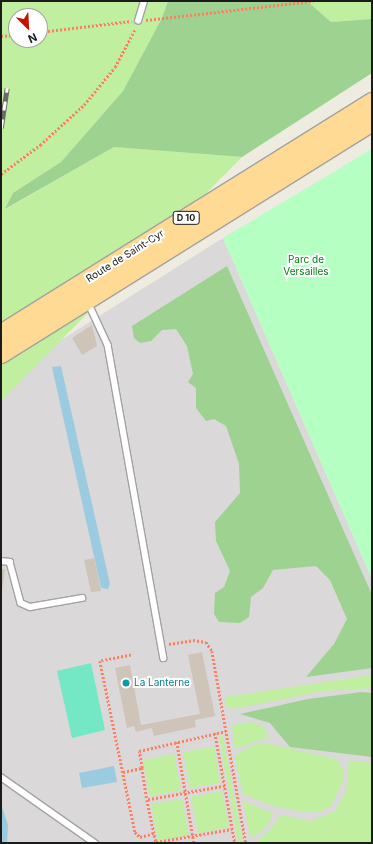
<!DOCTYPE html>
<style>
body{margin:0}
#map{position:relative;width:373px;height:844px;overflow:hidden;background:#eeebe0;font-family:Inter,sans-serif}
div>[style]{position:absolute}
.residential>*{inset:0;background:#dad8d8}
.grass>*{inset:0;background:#c0ef9f}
.forest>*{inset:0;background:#9ed290}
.park>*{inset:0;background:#b6ffc2}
.pitch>*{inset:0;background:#74e7c4}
.water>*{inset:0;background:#9bcbe1}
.building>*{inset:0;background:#cec4b8}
.path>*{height:2.5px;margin-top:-1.25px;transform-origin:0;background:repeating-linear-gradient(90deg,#ff7e60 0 2px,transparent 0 4px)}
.roads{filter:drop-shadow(1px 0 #a2a2a2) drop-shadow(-1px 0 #a2a2a2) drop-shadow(0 1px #a2a2a2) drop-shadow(0 -1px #a2a2a2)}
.service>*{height:5.5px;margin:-2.75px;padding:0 2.75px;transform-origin:2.75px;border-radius:2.75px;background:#fff}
.primary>*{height:18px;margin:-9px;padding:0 9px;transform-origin:9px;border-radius:9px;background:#ffda94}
.rail>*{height:4.5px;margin-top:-2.25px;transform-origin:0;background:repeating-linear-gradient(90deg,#fff 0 9px,#696969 0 18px);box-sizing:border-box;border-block:1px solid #696969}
.dots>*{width:11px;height:11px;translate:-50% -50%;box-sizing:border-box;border:2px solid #fff;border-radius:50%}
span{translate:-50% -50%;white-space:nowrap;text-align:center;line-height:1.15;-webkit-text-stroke:4px #fff;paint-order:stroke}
.shield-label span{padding:1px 3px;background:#fff;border:1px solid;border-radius:3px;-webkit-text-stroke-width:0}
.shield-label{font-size:9px;color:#1b1b1b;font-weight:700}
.street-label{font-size:10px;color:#1b1b1b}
.park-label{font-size:10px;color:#008316}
.culture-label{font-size:10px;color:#0d838f}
.left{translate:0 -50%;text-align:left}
.frame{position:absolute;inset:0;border:2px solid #1b1b1b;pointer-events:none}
.north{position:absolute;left:8px;top:8px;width:40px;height:40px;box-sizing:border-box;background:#fff;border:1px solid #a4a4a4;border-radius:50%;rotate:156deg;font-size:11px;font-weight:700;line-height:16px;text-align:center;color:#1b1b1b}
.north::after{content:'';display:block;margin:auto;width:14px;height:18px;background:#c71100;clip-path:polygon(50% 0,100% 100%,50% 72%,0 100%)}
</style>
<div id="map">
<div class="residential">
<div style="clip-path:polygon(223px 238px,372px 579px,372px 843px,1px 843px,1px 378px)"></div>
</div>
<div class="grass">
<div style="clip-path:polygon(evenodd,1px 1px,168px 1px,162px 18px,123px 91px,61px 162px,13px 193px,6px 209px,114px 147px,242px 157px,1px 401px,1px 1px,16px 16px,40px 16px,40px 40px,16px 40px,16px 16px)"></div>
<div style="clip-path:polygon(307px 1px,372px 1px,372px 19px,331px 22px)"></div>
<div style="clip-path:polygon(372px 675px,372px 688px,323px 691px,234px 709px,226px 706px,225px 697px)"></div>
<div style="clip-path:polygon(251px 722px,264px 727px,269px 737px,235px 749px,232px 725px)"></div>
<div style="clip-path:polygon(219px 736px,223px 736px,243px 843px,238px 843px)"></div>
<div style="clip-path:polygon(265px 743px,336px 759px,344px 769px,344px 778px,331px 806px,320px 812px,304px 812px,273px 806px,243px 794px,235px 756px,253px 745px)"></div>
<div style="clip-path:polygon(214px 747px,220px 783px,190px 788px,183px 752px)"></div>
<div style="clip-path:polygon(174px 754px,181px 790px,150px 796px,143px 760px)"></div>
<div style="clip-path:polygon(349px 760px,372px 763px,372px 843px,254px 843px,270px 830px,281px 815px,310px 821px,334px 812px,346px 792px)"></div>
<div style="clip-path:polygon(222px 791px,229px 827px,198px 833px,191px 797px)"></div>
<div style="clip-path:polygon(182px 799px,189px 835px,158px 841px,151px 804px)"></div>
<div style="clip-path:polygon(243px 801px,273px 813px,268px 825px,251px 839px)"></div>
</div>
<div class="forest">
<div style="clip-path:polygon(168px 1px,307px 1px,331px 22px,372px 19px,372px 73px,242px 157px,114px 147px,5px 209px,13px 193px,61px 162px,123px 91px,162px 18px)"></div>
<div style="clip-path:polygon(227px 266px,372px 595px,372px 668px,306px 677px,334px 644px,347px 619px,330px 580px,316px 566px,273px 570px,263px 588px,251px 597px,249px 617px,240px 623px,219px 622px,214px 614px,215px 593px,224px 587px,230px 571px,216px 541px,215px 522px,240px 493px,239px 464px,226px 426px,214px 419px,206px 421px,196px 408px,196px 388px,188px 382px,193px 374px,187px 346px,176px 329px,162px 330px,151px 341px,140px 343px,134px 338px,132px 326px)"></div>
<div style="clip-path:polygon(362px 692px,372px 693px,372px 757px,290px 747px,270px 723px,240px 714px,308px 699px)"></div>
</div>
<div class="park">
<div style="clip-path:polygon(372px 149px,372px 579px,223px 238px)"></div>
</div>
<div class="pitch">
<div style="clip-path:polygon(91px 663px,105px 730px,72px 738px,57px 671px)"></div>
</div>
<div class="water">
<div style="clip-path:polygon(61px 366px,110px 584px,108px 589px,101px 588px,52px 367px)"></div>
<div style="clip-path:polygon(114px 766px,117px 782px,82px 788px,79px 773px)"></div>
<div style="clip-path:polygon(1px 804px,8px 825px,7px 843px,1px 843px)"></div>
</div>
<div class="building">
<div style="clip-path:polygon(92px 325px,97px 346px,82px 355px,72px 338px)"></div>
<div style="clip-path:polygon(94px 558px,101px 591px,91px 592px,84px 560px)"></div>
<div style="clip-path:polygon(1px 569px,5px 569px,2px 591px,1px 591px)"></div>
<div style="clip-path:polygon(202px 652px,215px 716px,195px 720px,196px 727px,154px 736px,152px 728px,136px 732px,134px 726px,127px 728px,115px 668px,130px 665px,141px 725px,200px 714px,188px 655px)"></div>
</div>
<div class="path">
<div style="left:146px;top:20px;width:169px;rotate:-6.5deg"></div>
<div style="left:40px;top:32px;width:92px;rotate:-6.9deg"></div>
<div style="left:1px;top:36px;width:15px;rotate:-4deg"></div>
<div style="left:1px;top:174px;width:49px;rotate:-36.6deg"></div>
<div style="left:40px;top:145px;width:59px;rotate:-42.3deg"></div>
<div style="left:84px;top:105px;width:49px;rotate:-50.8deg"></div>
<div style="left:115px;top:67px;width:43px;rotate:-62.2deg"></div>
<div style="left:169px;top:644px;width:24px;rotate:-9deg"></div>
<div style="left:193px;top:640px;width:13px;rotate:9deg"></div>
<div style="left:206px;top:642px;width:11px;rotate:56deg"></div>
<div style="left:212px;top:651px;width:195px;rotate:80deg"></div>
<div style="left:131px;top:655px;width:32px;rotate:169deg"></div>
<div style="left:100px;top:661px;width:175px;rotate:78.4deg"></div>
<div style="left:135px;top:832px;width:7px;rotate:45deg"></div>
<div style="left:140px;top:837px;width:15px;rotate:-16deg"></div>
<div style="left:215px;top:733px;width:112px;rotate:79.7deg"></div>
<div style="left:177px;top:742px;width:102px;rotate:80.4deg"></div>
<div style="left:142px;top:768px;width:32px;rotate:81deg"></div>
<div style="left:123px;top:772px;width:19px;rotate:-12deg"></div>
<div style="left:142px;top:768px;width:17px;rotate:-100deg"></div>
<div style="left:139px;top:751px;width:89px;rotate:-12.9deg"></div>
<div style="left:225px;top:786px;width:79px;rotate:169.8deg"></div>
<div style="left:147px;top:800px;width:43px;rotate:77.9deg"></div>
<div style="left:156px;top:842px;width:77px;rotate:-9.7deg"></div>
</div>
<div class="roads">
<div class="service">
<div style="left:138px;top:21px;width:21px;rotate:-73deg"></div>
<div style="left:88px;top:302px;width:47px;rotate:65.1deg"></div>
<div style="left:108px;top:345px;width:318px;rotate:79.9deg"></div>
<div style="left:1px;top:561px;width:9px;rotate:6deg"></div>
<div style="left:10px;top:562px;width:42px;rotate:75deg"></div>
<div style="left:21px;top:603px;width:10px;rotate:24deg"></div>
<div style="left:30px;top:607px;width:53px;rotate:-9.8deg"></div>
<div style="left:1px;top:777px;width:115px;rotate:35.1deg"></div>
</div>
<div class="primary">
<div style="left:1px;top:334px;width:438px;rotate:-32deg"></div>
<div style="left:1px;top:354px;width:438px;rotate:-32deg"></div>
</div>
</div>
<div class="rail">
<div style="left:1px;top:128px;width:40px;rotate:-81.5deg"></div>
</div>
<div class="dots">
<div style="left:126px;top:683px;background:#0f9aa8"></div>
</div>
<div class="shield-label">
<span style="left:186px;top:218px">D 10</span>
</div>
<div class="street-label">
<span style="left:125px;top:256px;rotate:-32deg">Route de Saint-Cyr</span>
</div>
<div class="park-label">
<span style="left:306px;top:265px">Parc de<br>Versailles</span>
</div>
<div class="culture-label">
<span class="left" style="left:134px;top:683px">La Lanterne</span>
</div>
<div class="frame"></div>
<div class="north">N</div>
</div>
